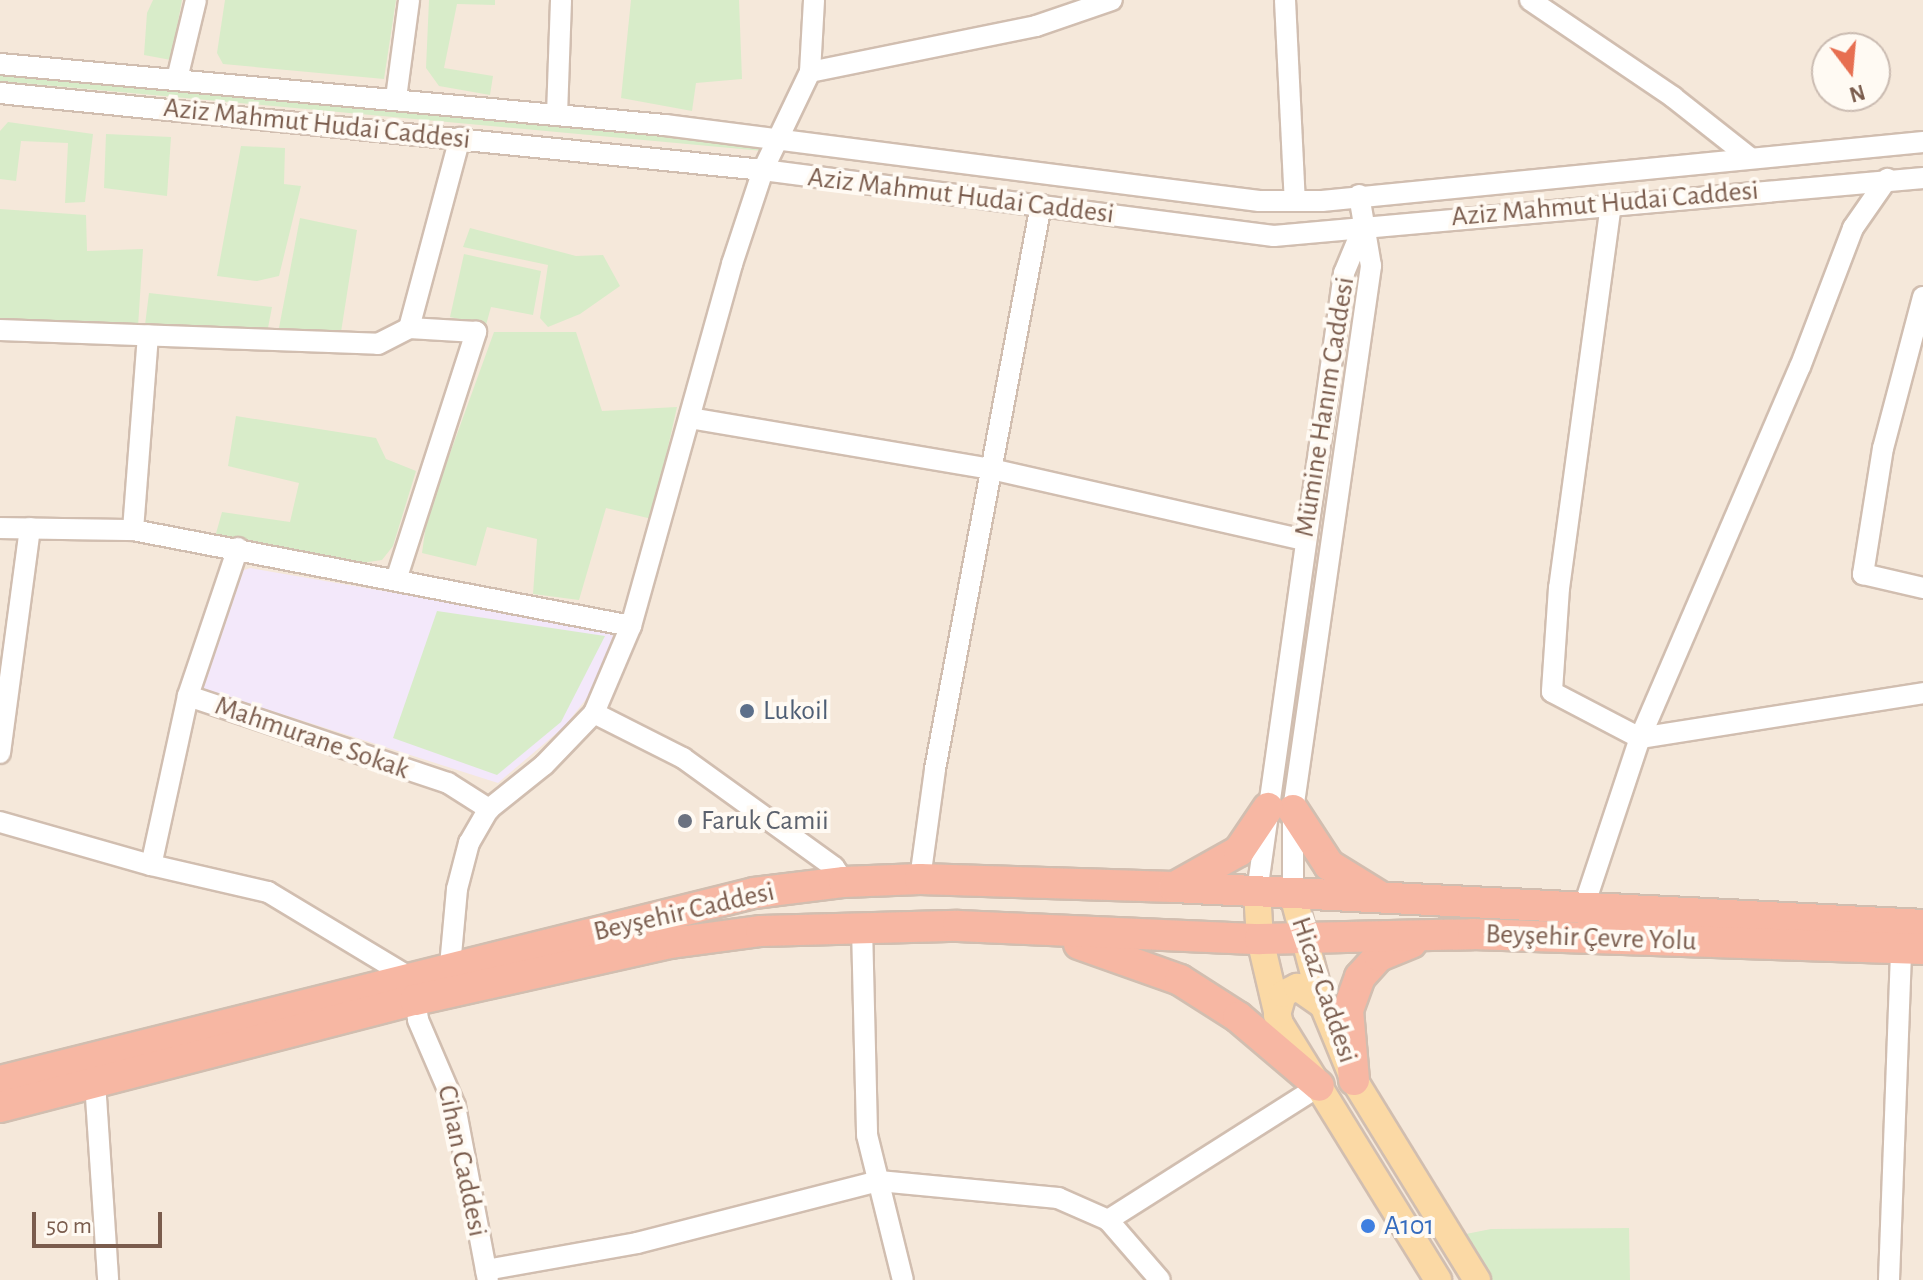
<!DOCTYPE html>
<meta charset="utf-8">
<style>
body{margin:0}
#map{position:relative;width:1923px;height:1280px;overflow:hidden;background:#fdf6ec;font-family:"Alegreya Sans",sans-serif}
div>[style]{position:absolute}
.residential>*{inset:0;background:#f5e8da}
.education>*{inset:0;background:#f3e8fa}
.green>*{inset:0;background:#d8ecc9}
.roads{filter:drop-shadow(2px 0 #d1beb0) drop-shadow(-2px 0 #d1beb0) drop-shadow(0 2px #d1beb0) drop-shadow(0 -2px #d1beb0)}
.minor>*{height:20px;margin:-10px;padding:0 10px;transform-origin:10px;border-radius:10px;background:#fff}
.major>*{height:26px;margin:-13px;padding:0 13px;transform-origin:13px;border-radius:13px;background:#fbd9a5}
.highway>*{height:30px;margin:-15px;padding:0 15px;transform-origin:15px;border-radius:15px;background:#f7b7a3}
.dots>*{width:22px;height:22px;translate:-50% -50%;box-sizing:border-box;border:4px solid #fffaf3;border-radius:50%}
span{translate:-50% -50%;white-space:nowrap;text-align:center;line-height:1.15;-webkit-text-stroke:8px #fffaf3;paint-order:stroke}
.street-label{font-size:28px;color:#7a5c4d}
.service-label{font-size:28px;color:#4e5e75}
.left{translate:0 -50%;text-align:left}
.worship-label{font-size:28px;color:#5b616d}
.shop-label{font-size:28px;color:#366cbe}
.north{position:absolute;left:1811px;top:32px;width:80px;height:80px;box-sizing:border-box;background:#fffaf3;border:2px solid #cabbb1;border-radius:50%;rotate:164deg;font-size:22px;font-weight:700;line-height:32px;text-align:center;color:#7a5c4d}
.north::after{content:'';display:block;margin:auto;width:28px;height:36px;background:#e76f51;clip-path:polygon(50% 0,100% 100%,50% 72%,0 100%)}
.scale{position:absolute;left:32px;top:1212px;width:130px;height:36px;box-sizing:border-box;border:4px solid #7a5c4d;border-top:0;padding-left:10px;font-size:24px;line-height:28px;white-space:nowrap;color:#7a5c4d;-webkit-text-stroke:6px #fffaf3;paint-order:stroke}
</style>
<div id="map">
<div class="residential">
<div style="clip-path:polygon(evenodd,0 0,1923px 0,1923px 1280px,0 1280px,0 0,1827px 48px,1875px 48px,1875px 96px,1827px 96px,1827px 48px)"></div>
</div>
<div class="education">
<div style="clip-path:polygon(250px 568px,604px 629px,613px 636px,593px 690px,565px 726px,498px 783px,197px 687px,235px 573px)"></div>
</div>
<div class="green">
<div style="clip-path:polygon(153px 0,182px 0,171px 60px,144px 55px,147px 13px)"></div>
<div style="clip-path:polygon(225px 0,396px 0,384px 79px,223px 64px,217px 53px)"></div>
<div style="clip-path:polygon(429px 0,495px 0,495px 5px,457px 4px,444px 68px,493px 76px,490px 95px,439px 86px,426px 68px)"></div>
<div style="clip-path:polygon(631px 0,739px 0,742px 79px,696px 83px,692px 111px,621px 98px)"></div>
<div style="clip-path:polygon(0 74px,765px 145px,763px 151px,0 81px)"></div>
<div style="clip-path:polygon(8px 122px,93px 134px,85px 202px,65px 203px,68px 143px,21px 141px,16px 181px,0 179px,0 131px)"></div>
<div style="clip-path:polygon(106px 134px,171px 137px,167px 196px,104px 188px)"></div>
<div style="clip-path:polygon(241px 146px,285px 148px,284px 184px,301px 186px,279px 276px,257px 281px,217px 276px)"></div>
<div style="clip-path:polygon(0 209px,86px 215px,87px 251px,143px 249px,138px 327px,0 320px)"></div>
<div style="clip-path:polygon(300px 218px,357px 230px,341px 332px,278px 333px)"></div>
<div style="clip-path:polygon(470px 228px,576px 256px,603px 255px,620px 286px,580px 314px,548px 327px,540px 318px,548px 265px,463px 247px)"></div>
<div style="clip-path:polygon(464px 254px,541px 271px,533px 315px,491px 307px,486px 325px,450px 317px)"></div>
<div style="clip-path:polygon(149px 293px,272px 307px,268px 328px,145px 325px)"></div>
<div style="clip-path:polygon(494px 332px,576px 332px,602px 411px,677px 407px,652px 519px,606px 508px,579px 600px,533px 594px,537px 539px,487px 527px,476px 566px,422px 553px,427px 517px)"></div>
<div style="clip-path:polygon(236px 416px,376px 438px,386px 459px,416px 471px,393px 546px,382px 560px,361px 563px,215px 537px,222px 512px,290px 522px,299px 483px,228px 466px)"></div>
<div style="clip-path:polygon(437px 611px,605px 636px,561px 722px,497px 775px,393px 738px)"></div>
<div style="clip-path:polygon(1629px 1228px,1630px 1280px,1492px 1280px,1461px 1235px,1491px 1229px)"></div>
</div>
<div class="roads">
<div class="minor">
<div style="left:1285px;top:0;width:201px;rotate:87.2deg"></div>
<div style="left:1530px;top:0;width:173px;rotate:34.1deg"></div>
<div style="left:1673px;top:97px;width:97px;rotate:38.3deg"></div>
<div style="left:0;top:64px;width:668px;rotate:5.24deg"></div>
<div style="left:665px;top:125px;width:599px;rotate:7.29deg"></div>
<div style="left:1259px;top:201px;width:63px"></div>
<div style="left:1322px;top:201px;width:604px;rotate:-5.61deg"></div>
<div style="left:810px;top:72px;width:231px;rotate:-11.5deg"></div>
<div style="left:1036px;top:26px;width:80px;rotate:-18.9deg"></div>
<div style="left:177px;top:79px;width:81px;rotate:-76.5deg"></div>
<div style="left:0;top:93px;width:767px;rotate:5.76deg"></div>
<div style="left:763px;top:170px;width:515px;rotate:7.36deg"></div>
<div style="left:1274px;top:236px;width:652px;rotate:-5.11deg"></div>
<div style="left:396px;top:98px;width:99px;rotate:-82.4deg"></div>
<div style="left:557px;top:115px;width:115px;rotate:-88deg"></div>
<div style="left:1611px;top:204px;width:388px;rotate:97.7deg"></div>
<div style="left:1559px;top:588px;width:104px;rotate:93.9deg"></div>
<div style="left:1552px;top:692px;width:99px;rotate:27.6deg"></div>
<div style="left:1640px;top:738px;width:287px;rotate:-9deg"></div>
<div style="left:1923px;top:297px;width:156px;rotate:104.8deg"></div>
<div style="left:1883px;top:448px;width:128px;rotate:99deg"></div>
<div style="left:1863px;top:574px;width:62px;rotate:13.1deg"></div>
<div style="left:0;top:330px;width:378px;rotate:2.1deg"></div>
<div style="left:378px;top:344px;width:35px;rotate:-27deg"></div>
<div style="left:690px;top:418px;width:305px;rotate:9.6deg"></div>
<div style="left:991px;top:469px;width:320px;rotate:12.8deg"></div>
<div style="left:0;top:528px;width:133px;rotate:0.9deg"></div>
<div style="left:133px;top:530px;width:507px;rotate:10.91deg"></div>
<div style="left:133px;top:530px;width:195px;rotate:-85.6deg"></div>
<div style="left:238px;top:548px;width:156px;rotate:108.7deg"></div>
<div style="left:188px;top:696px;width:274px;rotate:18.5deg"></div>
<div style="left:448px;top:783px;width:49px;rotate:32.4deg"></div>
<div style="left:396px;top:580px;width:261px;rotate:-72.1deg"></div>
<div style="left:476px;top:332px;width:67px;rotate:-176.6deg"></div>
<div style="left:409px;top:328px;width:197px;rotate:-75deg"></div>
<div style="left:188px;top:696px;width:173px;rotate:102.3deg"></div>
<div style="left:151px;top:865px;width:120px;rotate:13deg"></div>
<div style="left:268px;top:892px;width:162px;rotate:31.1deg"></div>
<div style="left:594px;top:713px;width:100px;rotate:26.8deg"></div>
<div style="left:683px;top:758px;width:186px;rotate:35.8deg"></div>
<div style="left:834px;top:867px;width:18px;rotate:56deg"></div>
<div style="left:0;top:753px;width:227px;rotate:-82.4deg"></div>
<div style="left:0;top:822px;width:157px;rotate:15.9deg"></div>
<div style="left:920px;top:879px;width:111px;rotate:-82.2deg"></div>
<div style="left:935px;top:769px;width:574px;rotate:-79.36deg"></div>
<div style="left:1257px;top:892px;width:625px;rotate:-82deg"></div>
<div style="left:1344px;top:273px;width:52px;rotate:-67.4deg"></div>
<div style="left:1293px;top:895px;width:85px;rotate:-90deg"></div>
<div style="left:1293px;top:810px;width:550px;rotate:-81.84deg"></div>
<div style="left:1371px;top:266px;width:72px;rotate:-99.6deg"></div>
<div style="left:1584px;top:906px;width:177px;rotate:-71.6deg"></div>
<div style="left:1640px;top:738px;width:404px;rotate:-66.7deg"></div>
<div style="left:1800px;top:367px;width:149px;rotate:-69.1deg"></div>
<div style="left:1853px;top:228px;width:60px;rotate:-55.2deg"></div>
<div style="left:862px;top:927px;width:208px;rotate:88.6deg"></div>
<div style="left:867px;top:1135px;width:149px;rotate:76.1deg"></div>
<div style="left:450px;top:966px;width:77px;rotate:-84.8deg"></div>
<div style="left:457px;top:889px;width:48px;rotate:-75.4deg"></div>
<div style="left:469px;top:843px;width:39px;rotate:-60deg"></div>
<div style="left:489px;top:809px;width:70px;rotate:-38.7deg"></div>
<div style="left:544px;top:765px;width:72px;rotate:-46.1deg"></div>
<div style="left:594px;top:713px;width:95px;rotate:-67deg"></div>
<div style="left:631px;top:626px;width:376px;rotate:-74.4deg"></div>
<div style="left:732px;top:264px;width:99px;rotate:-71.7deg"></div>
<div style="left:763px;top:170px;width:109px;rotate:-64.4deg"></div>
<div style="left:810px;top:72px;width:72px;rotate:-86.8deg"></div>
<div style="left:415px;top:1000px;width:20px;rotate:81deg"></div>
<div style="left:418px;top:1020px;width:94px;rotate:66.7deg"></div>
<div style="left:455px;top:1106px;width:177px;rotate:79.3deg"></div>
<div style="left:95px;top:1082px;width:198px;rotate:86.2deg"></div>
<div style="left:1108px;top:1220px;width:250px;rotate:-32.4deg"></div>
<div style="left:486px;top:1270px;width:153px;rotate:-10.1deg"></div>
<div style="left:637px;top:1243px;width:250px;rotate:-14.4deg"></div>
<div style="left:879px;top:1181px;width:180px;rotate:5.4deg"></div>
<div style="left:1058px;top:1198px;width:55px;rotate:23.7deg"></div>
<div style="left:1108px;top:1220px;width:79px;rotate:49.1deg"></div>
<div style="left:1889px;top:1280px;width:332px;rotate:-87.9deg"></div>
</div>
<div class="major">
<div style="left:1257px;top:892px;width:47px;rotate:86.3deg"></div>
<div style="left:1260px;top:939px;width:87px;rotate:76.8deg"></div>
<div style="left:1280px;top:1024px;width:301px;rotate:58.3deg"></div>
<div style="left:1293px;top:895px;width:109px;rotate:75.1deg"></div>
<div style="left:1321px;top:1000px;width:87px;rotate:67.6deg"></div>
<div style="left:1354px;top:1080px;width:235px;rotate:58.4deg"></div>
<div style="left:1277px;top:1015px;width:22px;rotate:-74deg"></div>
<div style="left:1283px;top:994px;width:16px;rotate:-27deg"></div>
<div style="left:1297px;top:987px;width:32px;rotate:35deg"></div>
</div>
<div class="highway">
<div style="left:1293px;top:810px;width:66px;rotate:56.8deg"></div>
<div style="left:1329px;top:865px;width:59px;rotate:31.8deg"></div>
<div style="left:1178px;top:885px;width:70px;rotate:-29.1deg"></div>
<div style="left:1239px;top:851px;width:52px;rotate:-56deg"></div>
<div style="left:1079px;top:944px;width:107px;rotate:19.6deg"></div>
<div style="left:1180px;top:980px;width:69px;rotate:32.5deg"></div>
<div style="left:1238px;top:1017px;width:106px;rotate:40.4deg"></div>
<div style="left:1354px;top:1080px;width:70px;rotate:-94.9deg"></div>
<div style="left:1348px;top:1010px;width:35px;rotate:-70deg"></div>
<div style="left:1360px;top:977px;width:28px;rotate:-48deg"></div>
<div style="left:1379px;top:956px;width:35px;rotate:-22deg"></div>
<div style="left:0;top:1081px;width:777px;rotate:-14deg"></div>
<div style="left:754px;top:893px;width:91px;rotate:-7deg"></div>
<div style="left:844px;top:882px;width:76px;rotate:-2.3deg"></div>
<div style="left:920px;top:879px;width:254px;rotate:1.8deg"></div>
<div style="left:1174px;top:887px;width:750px;rotate:2.9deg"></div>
<div style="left:0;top:1107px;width:429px;rotate:-14.5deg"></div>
<div style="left:415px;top:1000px;width:262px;rotate:-12.6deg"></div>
<div style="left:671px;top:943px;width:91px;rotate:-7.6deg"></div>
<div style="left:761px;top:931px;width:197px;rotate:-1.5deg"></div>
<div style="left:958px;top:926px;width:302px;rotate:2.5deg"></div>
<div style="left:1260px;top:939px;width:213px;rotate:-1.3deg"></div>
<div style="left:1473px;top:934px;width:450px;rotate:1.9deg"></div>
</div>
</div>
<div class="dots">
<div style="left:747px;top:711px;background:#5c6f8a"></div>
<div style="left:685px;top:821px;background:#6b7280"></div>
<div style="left:1368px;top:1226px;background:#3f7fe0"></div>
</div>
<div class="street-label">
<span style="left:317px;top:124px;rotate:6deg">Aziz Mahmut Hudai Caddesi</span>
<span style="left:961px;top:196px;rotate:7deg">Aziz Mahmut Hudai Caddesi</span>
<span style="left:1605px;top:204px;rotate:-5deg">Aziz Mahmut Hudai Caddesi</span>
<span style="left:1325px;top:407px;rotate:-81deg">Mümine Hanım Caddesi</span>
<span style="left:312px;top:738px;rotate:19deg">Mahmurane Sokak</span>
<span style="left:684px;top:912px;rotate:-13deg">Beyşehir Caddesi</span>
<span style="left:1591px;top:938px;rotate:2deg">Beyşehir Çevre Yolu</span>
<span style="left:1324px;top:990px;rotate:71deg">Hicaz Caddesi</span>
<span style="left:462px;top:1161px;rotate:78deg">Cihan Caddesi</span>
</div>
<div class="service-label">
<span class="left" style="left:763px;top:711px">Lukoil</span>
</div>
<div class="worship-label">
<span class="left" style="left:701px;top:821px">Faruk Camii</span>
</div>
<div class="shop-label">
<span class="left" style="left:1384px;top:1226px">A101</span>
</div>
<div class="north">N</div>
<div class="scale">50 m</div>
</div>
